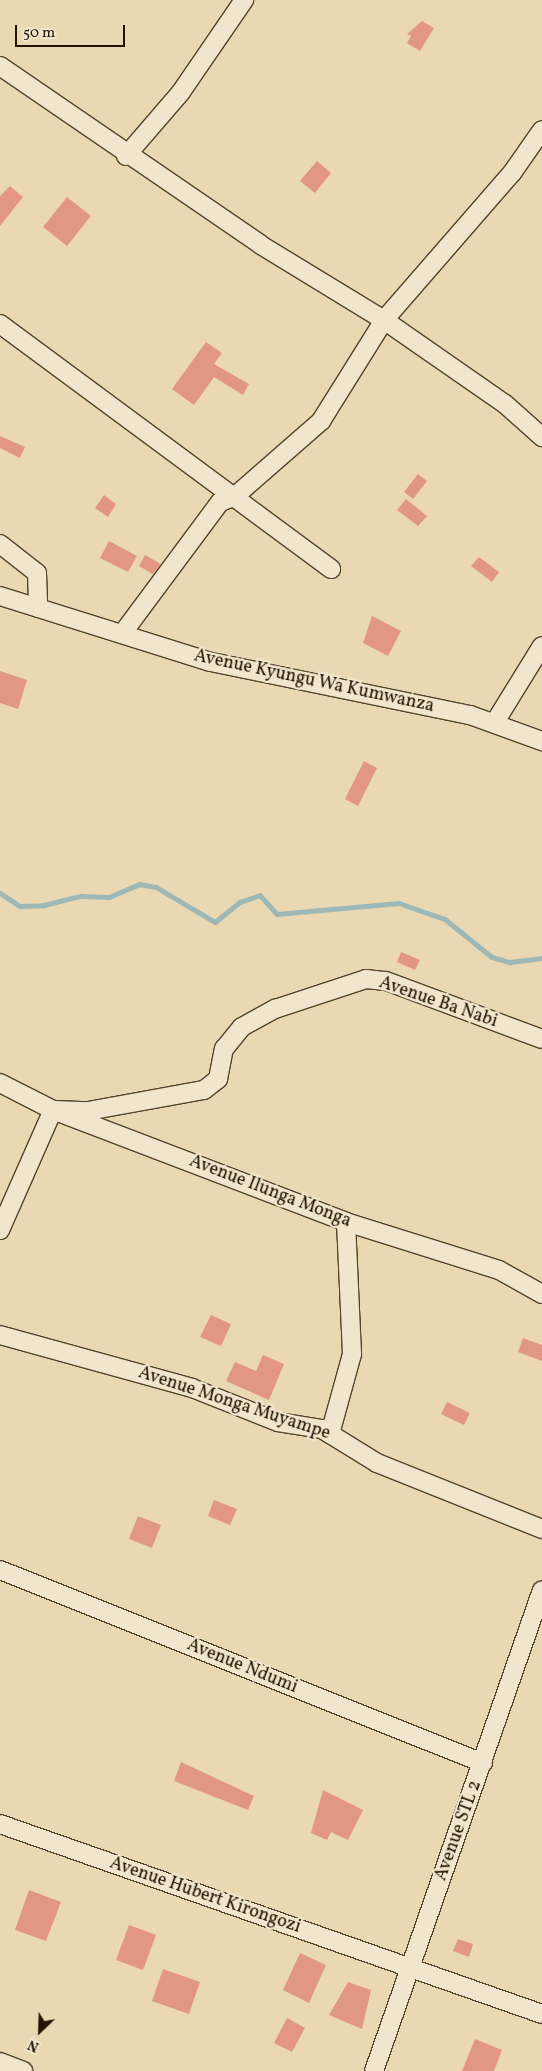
<!DOCTYPE html>
<style>
body{margin:0}
#map{position:relative;width:542px;height:2071px;overflow:hidden;background:#ead8b2;font-family:Vollkorn,serif}
div>[style]{position:absolute}
.stream>*{height:4.5px;margin:-2.25px;padding:0 2.25px;transform-origin:2.25px;border-radius:2.25px;background:#9cb8b7}
.building>*{inset:0;background:#e29783}
.roads{filter:drop-shadow(1px 0 #54442c) drop-shadow(-1px 0 #54442c) drop-shadow(0 1px #54442c) drop-shadow(0 -1px #54442c)}
.street>*{height:18px;margin:-9px;padding:0 9px;transform-origin:9px;border-radius:9px;background:#f1e6cd}
span{translate:-50% -50%;white-space:nowrap;text-align:center;line-height:1.15;-webkit-text-stroke:4.5px #f1e6cd;paint-order:stroke}
.street-label{font-size:18px;color:#221200}
.north{position:absolute;left:15px;top:2006px;width:50px;height:50px;-webkit-text-stroke:4px #f1e6cd;paint-order:stroke;rotate:204deg;font-size:14px;font-weight:700;line-height:20px;text-align:center;color:#221200}
.north::after{content:'';display:block;margin:auto;width:18px;height:22px;background:#221200;clip-path:polygon(50% 0,100% 100%,50% 72%,0 100%)}
.scale{position:absolute;left:15px;top:25px;width:110px;height:22px;box-sizing:border-box;border:2px solid #221200;border-top:0;padding-left:6px;font-size:15px;line-height:18px;white-space:nowrap;color:#221200;-webkit-text-stroke:4px #f1e6cd;paint-order:stroke}
</style>
<div id="map">
<div class="stream">
<div style="left:0;top:893px;width:24px;rotate:33deg"></div>
<div style="left:20px;top:906px;width:24px;rotate:-2deg"></div>
<div style="left:44px;top:905px;width:38px;rotate:-14deg"></div>
<div style="left:81px;top:896px;width:28px;rotate:2deg"></div>
<div style="left:109px;top:897px;width:33px;rotate:-23deg"></div>
<div style="left:139px;top:884px;width:17px;rotate:10deg"></div>
<div style="left:156px;top:887px;width:69px;rotate:30.7deg"></div>
<div style="left:215px;top:922px;width:32px;rotate:-39deg"></div>
<div style="left:240px;top:902px;width:21px;rotate:-19deg"></div>
<div style="left:260px;top:895px;width:25px;rotate:48deg"></div>
<div style="left:277px;top:914px;width:122px;rotate:-5.2deg"></div>
<div style="left:399px;top:903px;width:49px;rotate:19.2deg"></div>
<div style="left:445px;top:919px;width:60px;rotate:39deg"></div>
<div style="left:492px;top:957px;width:19px;rotate:16deg"></div>
<div style="left:510px;top:962px;width:32px;rotate:-7deg"></div>
</div>
<div class="building">
<div style="clip-path:polygon(422px 21px,434px 28px,420px 51px,407px 43px,411px 36px,407px 34px)"></div>
<div style="clip-path:polygon(317px 161px,331px 173px,315px 193px,300px 181px)"></div>
<div style="clip-path:polygon(10px 186px,23px 197px,0 226px,0 196px)"></div>
<div style="clip-path:polygon(67px 197px,91px 216px,67px 246px,43px 227px)"></div>
<div style="clip-path:polygon(206px 342px,222px 353px,214px 364px,249px 384px,243px 395px,214px 377px,194px 405px,172px 389px)"></div>
<div style="clip-path:polygon(0 436px,25px 447px,20px 458px,0 448px)"></div>
<div style="clip-path:polygon(418px 474px,427px 481px,413px 499px,404px 492px)"></div>
<div style="clip-path:polygon(104px 495px,116px 504px,108px 517px,95px 508px)"></div>
<div style="clip-path:polygon(406px 499px,427px 516px,418px 526px,397px 510px)"></div>
<div style="clip-path:polygon(109px 541px,137px 556px,128px 572px,100px 558px)"></div>
<div style="clip-path:polygon(145px 555px,161px 564px,153px 574px,139px 566px)"></div>
<div style="clip-path:polygon(479px 557px,499px 572px,492px 582px,471px 566px)"></div>
<div style="clip-path:polygon(372px 616px,401px 631px,388px 656px,363px 643px)"></div>
<div style="clip-path:polygon(0 671px,27px 680px,18px 709px,0 703px)"></div>
<div style="clip-path:polygon(364px 761px,377px 768px,358px 806px,345px 799px)"></div>
<div style="clip-path:polygon(401px 952px,420px 960px,415px 970px,397px 962px)"></div>
<div style="clip-path:polygon(211px 1315px,231px 1324px,221px 1346px,200px 1337px)"></div>
<div style="clip-path:polygon(523px 1338px,542px 1345px,542px 1361px,518px 1352px)"></div>
<div style="clip-path:polygon(263px 1355px,284px 1364px,269px 1400px,226px 1381px,235px 1362px,256px 1371px)"></div>
<div style="clip-path:polygon(447px 1402px,470px 1413px,464px 1425px,441px 1414px)"></div>
<div style="clip-path:polygon(214px 1500px,237px 1509px,230px 1525px,208px 1516px)"></div>
<div style="clip-path:polygon(138px 1516px,161px 1525px,152px 1548px,129px 1539px)"></div>
<div style="clip-path:polygon(181px 1762px,254px 1796px,248px 1810px,174px 1781px)"></div>
<div style="clip-path:polygon(323px 1790px,363px 1810px,348px 1840px,331px 1832px,327px 1840px,311px 1833px)"></div>
<div style="clip-path:polygon(29px 1890px,61px 1902px,46px 1941px,15px 1930px)"></div>
<div style="clip-path:polygon(129px 1925px,156px 1935px,143px 1970px,116px 1960px)"></div>
<div style="clip-path:polygon(458px 1939px,473px 1944px,469px 1957px,453px 1951px)"></div>
<div style="clip-path:polygon(300px 1953px,326px 1965px,309px 2003px,283px 1990px)"></div>
<div style="clip-path:polygon(163px 1969px,200px 1982px,189px 2014px,152px 2001px)"></div>
<div style="clip-path:polygon(348px 1982px,371px 1990px,362px 2029px,329px 2015px)"></div>
<div style="clip-path:polygon(287px 2018px,305px 2028px,292px 2052px,274px 2043px)"></div>
<div style="clip-path:polygon(475px 2039px,502px 2050px,494px 2071px,462px 2071px)"></div>
</div>
<div class="roads">
<div class="street">
<div style="left:0;top:66px;width:316px;rotate:34.4deg"></div>
<div style="left:261px;top:245px;width:144px;rotate:31.4deg"></div>
<div style="left:384px;top:320px;width:147px;rotate:34.8deg"></div>
<div style="left:505px;top:404px;width:50px;rotate:41.7deg"></div>
<div style="left:126px;top:156px;width:84px;rotate:-49.3deg"></div>
<div style="left:181px;top:92px;width:112px;rotate:-55.6deg"></div>
<div style="left:0;top:324px;width:412px;rotate:36.5deg"></div>
<div style="left:0;top:544px;width:47px;rotate:38.1deg"></div>
<div style="left:37px;top:573px;width:35px;rotate:88deg"></div>
<div style="left:0;top:596px;width:221px;rotate:17.4deg"></div>
<div style="left:211px;top:662px;width:264px;rotate:11.6deg"></div>
<div style="left:470px;top:715px;width:77px;rotate:19.9deg"></div>
<div style="left:122px;top:634px;width:164px;rotate:-53.4deg"></div>
<div style="left:220px;top:502px;width:15px;rotate:-20deg"></div>
<div style="left:234px;top:497px;width:116px;rotate:-41.1deg"></div>
<div style="left:321px;top:421px;width:119px;rotate:-58deg"></div>
<div style="left:384px;top:320px;width:195px;rotate:-49deg"></div>
<div style="left:512px;top:173px;width:52px;rotate:-55.1deg"></div>
<div style="left:495px;top:722px;width:89px;rotate:-58.3deg"></div>
<div style="left:0;top:1083px;width:59px;rotate:27deg"></div>
<div style="left:53px;top:1110px;width:314px;rotate:20.9deg"></div>
<div style="left:346px;top:1222px;width:160px;rotate:17.4deg"></div>
<div style="left:499px;top:1270px;width:49px;rotate:29.2deg"></div>
<div style="left:0;top:1230px;width:131px;rotate:-66.2deg"></div>
<div style="left:53px;top:1110px;width:35px;rotate:2deg"></div>
<div style="left:88px;top:1111px;width:118px;rotate:-10.3deg"></div>
<div style="left:204px;top:1090px;width:18px;rotate:-38deg"></div>
<div style="left:218px;top:1079px;width:31px;rotate:-79deg"></div>
<div style="left:224px;top:1049px;width:28px;rotate:-51deg"></div>
<div style="left:242px;top:1027px;width:38px;rotate:-29deg"></div>
<div style="left:275px;top:1009px;width:96px;rotate:-18.2deg"></div>
<div style="left:366px;top:979px;width:20px;rotate:6deg"></div>
<div style="left:386px;top:981px;width:166px;rotate:20.4deg"></div>
<div style="left:0;top:1335px;width:199px;rotate:15.4deg"></div>
<div style="left:192px;top:1388px;width:92px;rotate:21.6deg"></div>
<div style="left:278px;top:1422px;width:45px;rotate:9deg"></div>
<div style="left:322px;top:1429px;width:65px;rotate:31.7deg"></div>
<div style="left:377px;top:1463px;width:178px;rotate:21.8deg"></div>
<div style="left:330px;top:1434px;width:83px;rotate:-74.6deg"></div>
<div style="left:352px;top:1354px;width:132px;rotate:-92.6deg"></div>
<div style="left:0;top:1570px;width:520px;rotate:21.78deg"></div>
<div style="left:0;top:1824px;width:574px;rotate:19.32deg"></div>
<div style="left:0;top:2062px;width:25px;rotate:21deg"></div>
<div style="left:374px;top:2071px;width:509px;rotate:-70.75deg"></div>
</div>
</div>
<div class="street-label">
<span style="left:314px;top:682px;rotate:12deg">Avenue Kyungu Wa Kumwanza</span>
<span style="left:438px;top:1003px;rotate:19deg">Avenue Ba Nabi</span>
<span style="left:270px;top:1192px;rotate:21deg">Avenue Ilunga Monga</span>
<span style="left:234px;top:1404px;rotate:18deg">Avenue Monga Muyampe</span>
<span style="left:242px;top:1667px;rotate:22deg">Avenue Ndumi</span>
<span style="left:459px;top:1831px;rotate:-70deg">Avenue STL 2</span>
<span style="left:205px;top:1896px;rotate:19deg">Avenue Hubert Kirongozi</span>
</div>
<div class="north">N</div>
<div class="scale">50 m</div>
</div>
